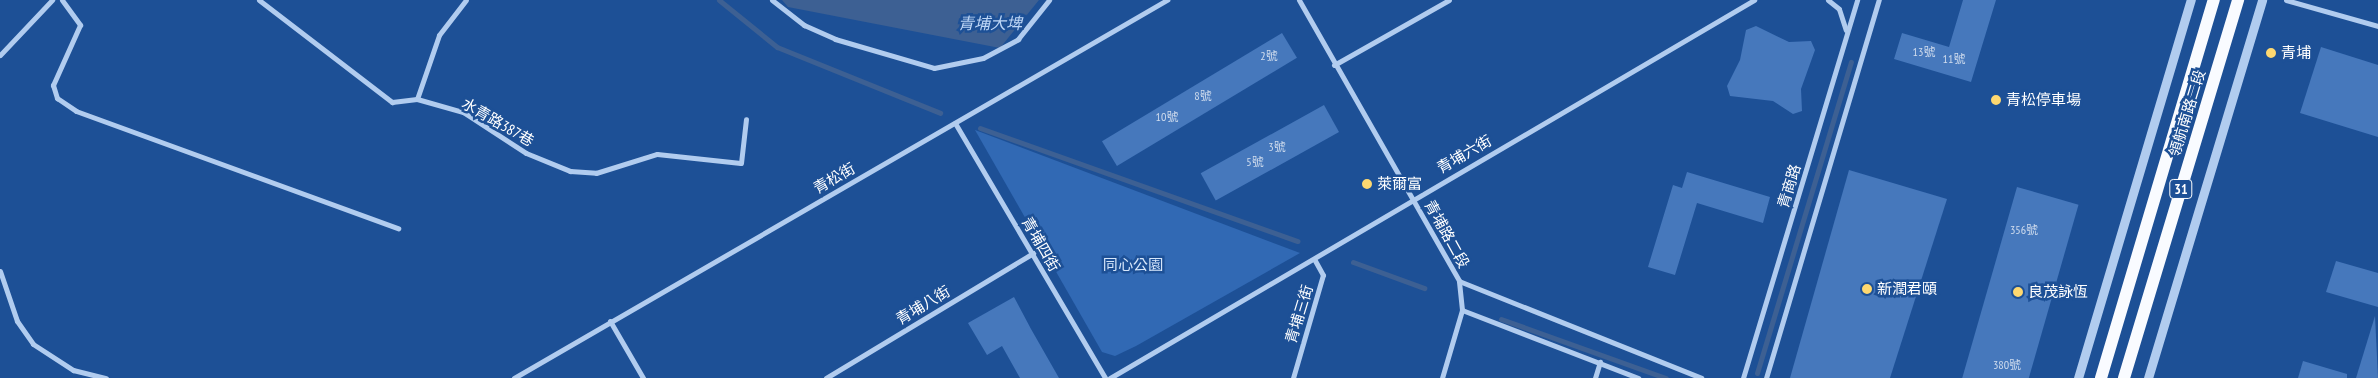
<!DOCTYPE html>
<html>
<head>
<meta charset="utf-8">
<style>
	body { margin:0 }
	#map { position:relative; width:2378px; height:378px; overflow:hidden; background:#1d5096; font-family:"PT Sans Narrow","Noto Sans TC",sans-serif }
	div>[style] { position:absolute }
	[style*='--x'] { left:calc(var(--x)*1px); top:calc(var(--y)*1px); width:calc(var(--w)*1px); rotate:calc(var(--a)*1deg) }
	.green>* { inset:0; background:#3169b4 }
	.water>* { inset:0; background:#3d6093 }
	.stream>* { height:5px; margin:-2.5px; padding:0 2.5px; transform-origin:2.5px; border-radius:2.5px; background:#3d6093 }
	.building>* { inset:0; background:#4678bc; transform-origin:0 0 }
	.minor>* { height:5px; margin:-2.5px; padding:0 2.5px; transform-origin:2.5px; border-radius:2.5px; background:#b1ccef }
	.tertiary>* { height:9px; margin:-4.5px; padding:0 4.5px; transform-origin:4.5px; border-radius:4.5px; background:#b1ccef }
	.primary>* { height:12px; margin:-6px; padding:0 6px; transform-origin:6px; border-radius:6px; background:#f9fbff }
	.dots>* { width:14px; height:14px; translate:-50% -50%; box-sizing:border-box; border:2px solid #1d5096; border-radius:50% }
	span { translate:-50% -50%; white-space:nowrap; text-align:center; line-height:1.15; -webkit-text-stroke:5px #1d5096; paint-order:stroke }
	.number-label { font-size:12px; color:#d1ddee }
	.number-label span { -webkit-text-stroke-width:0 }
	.shield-label span { padding:1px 4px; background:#1d5096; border:1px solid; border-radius:4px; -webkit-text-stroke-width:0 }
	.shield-label { font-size:14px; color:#fff; font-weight:700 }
	.poi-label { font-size:15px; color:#fff }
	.left { translate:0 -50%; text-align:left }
	.street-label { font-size:15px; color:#fff }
	.park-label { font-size:15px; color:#d7e7fb }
	.water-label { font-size:16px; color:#bdd6f6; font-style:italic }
</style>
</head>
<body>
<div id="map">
	<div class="green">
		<div style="clip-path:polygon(975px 130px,1300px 253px,1136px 346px,1115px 356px,1102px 352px)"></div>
	</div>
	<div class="water">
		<div style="clip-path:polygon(782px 0,1039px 0,1000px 48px,788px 7px)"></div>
	</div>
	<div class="stream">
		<div style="--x:719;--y:0;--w:75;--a:39"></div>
		<div style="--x:777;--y:47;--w:176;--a:22"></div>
		<div style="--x:980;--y:128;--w:337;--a:19.6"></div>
		<div style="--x:1353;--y:262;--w:76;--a:20.1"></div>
		<div style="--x:1501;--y:319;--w:175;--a:19.7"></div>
		<div style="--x:1757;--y:373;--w:325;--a:-73.2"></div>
	</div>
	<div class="building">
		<div style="clip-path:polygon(1963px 0,1996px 0,1971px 82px,1894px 59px,1902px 33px,1949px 47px)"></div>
		<div style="clip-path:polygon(1756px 26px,1789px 42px,1811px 41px,1815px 50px,1801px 89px,1802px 111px,1793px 114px,1773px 101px,1730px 96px,1727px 86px,1740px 60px,1746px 30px)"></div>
		<div style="left:1282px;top:33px;width:29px;height:210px;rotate:59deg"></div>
		<div style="clip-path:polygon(2321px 47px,2378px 65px,2378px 137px,2300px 113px)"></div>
		<div style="left:1324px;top:105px;width:31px;height:141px;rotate:61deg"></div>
		<div style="clip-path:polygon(1849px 170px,1947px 199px,1890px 378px,1790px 378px)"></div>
		<div style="clip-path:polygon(1687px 172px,1770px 197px,1763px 223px,1697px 203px,1675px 275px,1648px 267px,1673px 185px,1682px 188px)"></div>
		<div style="left:2017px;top:187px;width:64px;height:200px;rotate:16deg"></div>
		<div style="clip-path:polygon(2336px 261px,2378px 273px,2378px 307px,2326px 292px)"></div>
		<div style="clip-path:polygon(1014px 297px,1031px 329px,1059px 378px,1020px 378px,1002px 346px,987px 355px,968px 323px)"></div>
		<div style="clip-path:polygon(2375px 316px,2378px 378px,2356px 378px)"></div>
		<div style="clip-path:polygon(2303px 361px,2347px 374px,2347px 378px,2298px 378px)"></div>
	</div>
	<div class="minor">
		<div style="--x:62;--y:0;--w:31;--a:54"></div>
		<div style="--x:80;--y:25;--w:66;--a:114.2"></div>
		<div style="--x:53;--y:85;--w:14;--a:73"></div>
		<div style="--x:57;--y:98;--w:23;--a:34"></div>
		<div style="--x:76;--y:111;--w:343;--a:20"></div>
		<div style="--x:259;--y:0;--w:168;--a:37.5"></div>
		<div style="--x:392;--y:102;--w:25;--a:-7"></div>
		<div style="--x:417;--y:99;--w:48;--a:15.8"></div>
		<div style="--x:463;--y:112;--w:75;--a:33.1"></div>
		<div style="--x:526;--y:153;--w:48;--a:22.2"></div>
		<div style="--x:570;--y:171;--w:26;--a:4"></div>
		<div style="--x:596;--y:173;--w:64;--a:-17.3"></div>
		<div style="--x:657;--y:154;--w:84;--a:6.1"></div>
		<div style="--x:741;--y:163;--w:44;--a:-83.5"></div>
		<div style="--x:772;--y:0;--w:41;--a:38"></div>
		<div style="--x:804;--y:25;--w:34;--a:24"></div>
		<div style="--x:835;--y:39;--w:103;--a:16.3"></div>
		<div style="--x:934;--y:68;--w:50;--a:-11.5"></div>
		<div style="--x:983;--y:58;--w:40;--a:-28"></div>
		<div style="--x:1018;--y:39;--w:50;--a:-51.5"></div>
		<div style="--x:1299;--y:0;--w:323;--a:60.3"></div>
		<div style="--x:1459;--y:281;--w:261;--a:21.8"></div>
		<div style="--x:1828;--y:0;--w:14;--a:39"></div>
		<div style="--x:1839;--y:9;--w:22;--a:72"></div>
		<div style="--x:2286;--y:0;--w:96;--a:15.8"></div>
		<div style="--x:0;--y:55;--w:76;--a:-46.6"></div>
		<div style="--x:1334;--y:65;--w:132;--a:-29.5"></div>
		<div style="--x:417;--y:99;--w:68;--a:-71"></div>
		<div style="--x:439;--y:35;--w:44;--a:-52.4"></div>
		<div style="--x:955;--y:123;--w:296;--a:59.5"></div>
		<div style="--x:0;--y:271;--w:53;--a:71.2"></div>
		<div style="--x:17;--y:321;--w:28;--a:55"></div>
		<div style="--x:33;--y:344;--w:48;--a:33"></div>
		<div style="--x:73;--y:370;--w:34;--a:14"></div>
		<div style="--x:1462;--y:310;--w:189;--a:21.1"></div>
		<div style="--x:610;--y:321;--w:66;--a:59.9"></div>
		<div style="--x:514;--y:378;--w:755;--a:-30.07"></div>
		<div style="--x:826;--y:378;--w:242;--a:-31.1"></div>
		<div style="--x:1110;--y:378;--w:747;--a:-30.41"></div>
		<div style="--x:1293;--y:378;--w:107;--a:-73.8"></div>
		<div style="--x:1323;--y:275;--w:18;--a:-119"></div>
		<div style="--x:1442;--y:378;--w:71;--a:-73.6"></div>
		<div style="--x:1462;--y:310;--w:29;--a:-96"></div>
		<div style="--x:1595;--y:378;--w:17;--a:-73"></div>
		<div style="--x:1743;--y:378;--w:395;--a:-73.2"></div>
		<div style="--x:1766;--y:378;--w:395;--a:-73.4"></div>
	</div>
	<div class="tertiary">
		<div style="--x:2078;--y:378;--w:395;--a:-73.4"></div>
		<div style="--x:2148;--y:378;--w:395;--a:-73.2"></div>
	</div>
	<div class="primary">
		<div style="--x:2101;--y:378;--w:395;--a:-73.4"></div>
		<div style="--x:2124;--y:378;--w:395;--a:-73.2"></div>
	</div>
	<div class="dots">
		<div style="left:2271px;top:53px;background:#fed870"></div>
		<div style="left:1996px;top:100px;background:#fed870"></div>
		<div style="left:1367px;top:184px;background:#fed870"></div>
		<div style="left:1867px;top:289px;background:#fed870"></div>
		<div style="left:2018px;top:292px;background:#fed870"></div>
	</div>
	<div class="number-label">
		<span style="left:1924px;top:52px">13號</span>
		<span style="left:1269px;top:56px">2號</span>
		<span style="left:1954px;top:59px">11號</span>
		<span style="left:1203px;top:96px">8號</span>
		<span style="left:1167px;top:117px">10號</span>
		<span style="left:1277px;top:147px">3號</span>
		<span style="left:1255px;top:162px">5號</span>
		<span style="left:2024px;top:230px">356號</span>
		<span style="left:2007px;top:365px">380號</span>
	</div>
	<div class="shield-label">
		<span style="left:2181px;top:189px">31</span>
	</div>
	<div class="poi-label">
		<span class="left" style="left:2281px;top:53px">青埔</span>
		<span class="left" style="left:2006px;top:100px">青松停車場</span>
		<span class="left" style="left:1377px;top:184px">萊爾富</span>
		<span class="left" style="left:1877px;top:289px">新潤君頤</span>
		<span class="left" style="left:2028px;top:292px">良茂詠恆</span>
	</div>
	<div class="street-label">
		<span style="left:2187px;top:113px;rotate:-73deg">領航南路二段</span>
		<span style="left:498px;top:122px;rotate:30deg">水青路387巷</span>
		<span style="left:1464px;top:154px;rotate:-30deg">青埔六街</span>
		<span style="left:834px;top:178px;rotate:-30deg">青松街</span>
		<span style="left:1789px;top:186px;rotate:-73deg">青商路</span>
		<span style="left:1447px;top:234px;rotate:61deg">青埔路二段</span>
		<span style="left:1041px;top:244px;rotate:60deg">青埔四街</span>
		<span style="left:923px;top:305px;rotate:-31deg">青埔八街</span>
		<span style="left:1299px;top:314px;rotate:-73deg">青埔三街</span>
	</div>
	<div class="park-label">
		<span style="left:1133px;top:265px">同心公園</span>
	</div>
	<div class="water-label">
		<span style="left:990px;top:23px">青埔大埤</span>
	</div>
</div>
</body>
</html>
